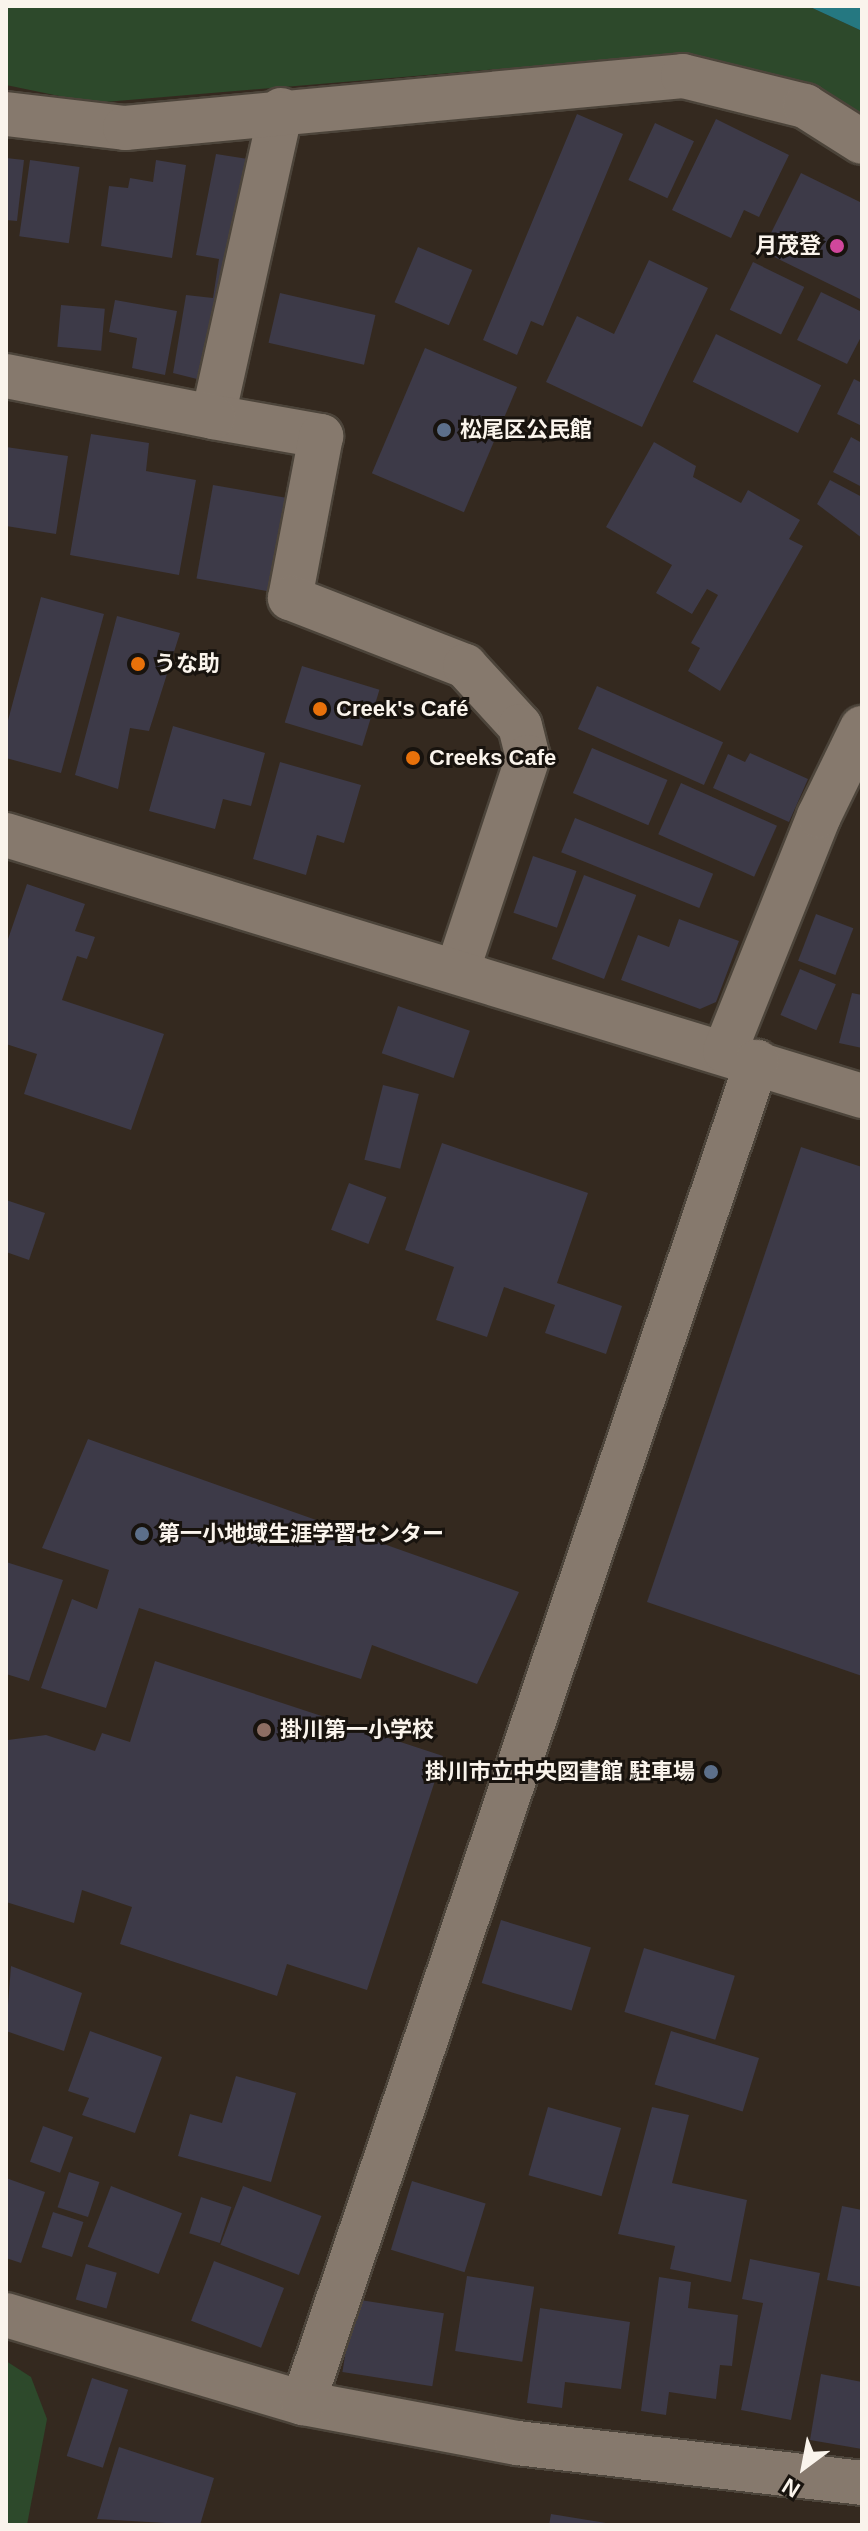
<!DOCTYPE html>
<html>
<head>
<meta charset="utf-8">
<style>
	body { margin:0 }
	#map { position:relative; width:868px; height:2531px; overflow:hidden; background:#34291f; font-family:Arial,"Noto Sans JP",sans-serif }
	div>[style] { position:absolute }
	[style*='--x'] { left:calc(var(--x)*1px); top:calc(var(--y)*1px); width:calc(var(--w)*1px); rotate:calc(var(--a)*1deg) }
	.green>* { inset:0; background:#2d492b }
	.water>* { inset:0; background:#257881 }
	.building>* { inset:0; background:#3d3a48; transform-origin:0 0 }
	.roads { filter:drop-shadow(2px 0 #4c443a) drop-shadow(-2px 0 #4c443a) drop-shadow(0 2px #4c443a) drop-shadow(0 -2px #4c443a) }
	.minor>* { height:44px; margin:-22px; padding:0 22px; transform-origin:22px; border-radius:22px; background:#86796d }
	.dots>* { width:22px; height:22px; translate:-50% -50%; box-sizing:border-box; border:4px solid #18130e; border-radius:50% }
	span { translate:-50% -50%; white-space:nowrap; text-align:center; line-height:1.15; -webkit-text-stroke:6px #18130e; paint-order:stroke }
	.poi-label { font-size:22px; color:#faf4ec; font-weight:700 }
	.right { translate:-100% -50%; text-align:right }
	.left { translate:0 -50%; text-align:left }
	.frame { position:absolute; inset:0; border:8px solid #faf4ec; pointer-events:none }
	.north { position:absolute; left:764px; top:2427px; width:80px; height:80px; -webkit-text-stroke:6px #18130e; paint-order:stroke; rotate:212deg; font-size:22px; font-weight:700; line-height:32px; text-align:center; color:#faf4ec }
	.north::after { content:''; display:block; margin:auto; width:28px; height:36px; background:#faf4ec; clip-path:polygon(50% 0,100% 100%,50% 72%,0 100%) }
</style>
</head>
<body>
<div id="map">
	<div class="green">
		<div style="clip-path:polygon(6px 6px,808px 6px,862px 31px,862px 140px,716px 67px,631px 58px,93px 103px,6px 85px)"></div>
		<div style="clip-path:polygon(6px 2361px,31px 2377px,47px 2419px,27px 2525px,6px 2525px)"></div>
	</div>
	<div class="water">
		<div style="clip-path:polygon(808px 6px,862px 6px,862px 31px)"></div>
	</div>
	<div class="building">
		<div style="clip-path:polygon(577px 114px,623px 134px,543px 326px,531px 321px,517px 355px,483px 340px)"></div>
		<div style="clip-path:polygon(716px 119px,789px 155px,759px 217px,744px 210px,731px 238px,672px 210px)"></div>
		<div style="left:655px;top:123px;width:43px;height:63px;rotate:25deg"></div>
		<div style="clip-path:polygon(216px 154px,260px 161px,213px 383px,173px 373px,186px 295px,213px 298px,219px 259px,196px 255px)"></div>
		<div style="clip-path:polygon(6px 158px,24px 160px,17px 221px,6px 220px)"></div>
		<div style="left:30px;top:160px;width:50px;height:77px;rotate:8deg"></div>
		<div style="clip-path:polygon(156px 160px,186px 165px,172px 258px,101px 246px,109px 186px,128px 188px,130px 178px,153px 182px)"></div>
		<div style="clip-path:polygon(801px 173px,862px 203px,862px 300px,762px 251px)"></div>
		<div style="left:418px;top:247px;width:59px;height:60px;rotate:23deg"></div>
		<div style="clip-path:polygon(649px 260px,708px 288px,642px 427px,546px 382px,577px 316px,614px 334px)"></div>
		<div style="left:753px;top:262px;width:57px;height:53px;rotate:26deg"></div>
		<div style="clip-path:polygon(821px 292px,862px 312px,862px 335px,847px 364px,797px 340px)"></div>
		<div style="left:280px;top:293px;width:98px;height:51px;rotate:13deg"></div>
		<div style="clip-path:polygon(115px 300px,177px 311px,165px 375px,132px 368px,137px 338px,109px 332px)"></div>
		<div style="left:61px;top:305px;width:44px;height:42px;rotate:5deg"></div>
		<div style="left:716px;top:334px;width:117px;height:53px;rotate:26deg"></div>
		<div style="left:425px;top:348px;width:100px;height:136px;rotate:23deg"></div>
		<div style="clip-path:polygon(854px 379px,862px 383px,862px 426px,837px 414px)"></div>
		<div style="clip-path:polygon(91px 434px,149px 443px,146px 471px,196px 480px,179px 575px,70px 555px)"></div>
		<div style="clip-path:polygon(851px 437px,862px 443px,862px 487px,833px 472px)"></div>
		<div style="clip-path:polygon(654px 442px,696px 466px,693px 477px,741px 503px,748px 490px,800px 520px,789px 539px,803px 546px,720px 691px,688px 671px,700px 648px,691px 643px,718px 595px,707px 589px,692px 614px,656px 593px,672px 565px,606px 527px)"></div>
		<div style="clip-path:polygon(6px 447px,68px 456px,56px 534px,6px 526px)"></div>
		<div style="clip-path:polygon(830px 480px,862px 497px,862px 538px,817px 504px)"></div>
		<div style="left:213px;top:485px;width:77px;height:95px;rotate:10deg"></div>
		<div style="clip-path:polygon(41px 597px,104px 614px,61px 773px,6px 758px,6px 728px)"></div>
		<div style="clip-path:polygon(117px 616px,180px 633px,149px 731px,130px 728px,118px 789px,75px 775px)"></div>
		<div style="left:302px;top:666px;width:81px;height:59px;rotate:17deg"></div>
		<div style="left:597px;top:686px;width:138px;height:47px;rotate:24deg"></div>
		<div style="clip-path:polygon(173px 726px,265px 753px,251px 806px,223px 799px,215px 829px,149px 811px)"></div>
		<div style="left:592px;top:748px;width:82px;height:49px;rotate:23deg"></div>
		<div style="clip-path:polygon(750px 753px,808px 779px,789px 822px,713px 788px,728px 754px,745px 762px)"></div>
		<div style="clip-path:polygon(280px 762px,361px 785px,344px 843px,317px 835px,306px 875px,253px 859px)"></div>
		<div style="left:681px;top:783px;width:105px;height:56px;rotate:24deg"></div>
		<div style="left:575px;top:818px;width:149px;height:37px;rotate:22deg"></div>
		<div style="left:533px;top:856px;width:46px;height:60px;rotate:19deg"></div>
		<div style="left:584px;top:875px;width:56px;height:90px;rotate:21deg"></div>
		<div style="clip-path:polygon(27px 884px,85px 904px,75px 931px,95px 937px,87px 959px,77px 956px,62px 1000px,164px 1034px,131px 1130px,24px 1094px,37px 1054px,6px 1044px,6px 945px)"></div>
		<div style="left:816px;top:914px;width:40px;height:50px;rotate:21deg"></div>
		<div style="clip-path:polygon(679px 919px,739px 941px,716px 1002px,700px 1009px,621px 980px,638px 935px,669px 947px)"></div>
		<div style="left:800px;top:969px;width:39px;height:50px;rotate:23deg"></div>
		<div style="clip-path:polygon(852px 993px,862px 995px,862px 1048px,839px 1043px)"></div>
		<div style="left:398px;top:1006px;width:76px;height:50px;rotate:19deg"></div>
		<div style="left:383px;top:1085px;width:37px;height:77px;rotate:14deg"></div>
		<div style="clip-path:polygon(442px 1143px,588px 1193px,557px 1283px,622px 1306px,606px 1354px,545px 1333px,555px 1305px,504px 1287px,487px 1337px,436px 1320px,454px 1267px,405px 1250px)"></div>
		<div style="clip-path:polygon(801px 1147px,862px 1167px,862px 1676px,647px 1602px)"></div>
		<div style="left:349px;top:1183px;width:40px;height:50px;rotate:21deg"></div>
		<div style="clip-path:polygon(6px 1200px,45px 1213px,29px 1260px,6px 1252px)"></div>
		<div style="clip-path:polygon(88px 1439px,519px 1592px,477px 1684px,372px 1645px,361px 1679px,139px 1608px,106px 1708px,41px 1688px,72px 1599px,97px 1609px,109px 1570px,42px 1548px)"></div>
		<div style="clip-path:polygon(6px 1562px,63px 1580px,29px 1681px,6px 1674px)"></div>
		<div style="clip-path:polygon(155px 1661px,443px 1756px,367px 1990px,287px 1964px,277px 1996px,120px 1944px,132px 1907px,82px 1890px,74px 1923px,6px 1902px,8px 1740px,46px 1735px,95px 1751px,102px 1733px,130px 1742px)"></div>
		<div style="left:501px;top:1920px;width:94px;height:66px;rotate:17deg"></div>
		<div style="left:644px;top:1948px;width:95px;height:67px;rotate:17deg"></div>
		<div style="clip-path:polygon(11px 1966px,82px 1993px,64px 2051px,6px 2031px)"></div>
		<div style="clip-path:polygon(90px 2031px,162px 2057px,135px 2133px,82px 2115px,89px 2098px,68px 2091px)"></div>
		<div style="left:671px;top:2031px;width:92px;height:56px;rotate:17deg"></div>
		<div style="clip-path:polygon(236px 2076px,296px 2093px,271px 2182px,178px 2156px,190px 2114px,222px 2123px)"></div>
		<div style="left:548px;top:2107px;width:76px;height:71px;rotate:16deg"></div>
		<div style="clip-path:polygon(652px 2107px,689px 2115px,672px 2183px,747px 2200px,731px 2282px,670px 2269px,675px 2246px,618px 2234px)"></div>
		<div style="left:43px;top:2126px;width:32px;height:38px;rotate:20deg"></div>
		<div style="left:69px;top:2172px;width:32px;height:37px;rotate:18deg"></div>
		<div style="clip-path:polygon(6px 2178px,45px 2192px,21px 2263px,6px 2258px)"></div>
		<div style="left:412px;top:2181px;width:77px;height:72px;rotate:17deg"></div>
		<div style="left:111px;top:2186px;width:76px;height:65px;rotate:21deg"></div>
		<div style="left:243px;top:2186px;width:84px;height:63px;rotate:21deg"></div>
		<div style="left:201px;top:2197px;width:32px;height:38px;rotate:18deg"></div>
		<div style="clip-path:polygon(842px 2206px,862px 2210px,862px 2287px,827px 2280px)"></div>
		<div style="left:53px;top:2212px;width:32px;height:37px;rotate:18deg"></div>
		<div style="clip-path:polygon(750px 2259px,820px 2273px,791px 2420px,741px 2410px,763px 2303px,742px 2299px)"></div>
		<div style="left:214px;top:2261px;width:75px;height:64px;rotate:21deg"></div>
		<div style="left:86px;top:2264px;width:32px;height:37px;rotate:16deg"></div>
		<div style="left:467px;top:2276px;width:68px;height:76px;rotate:9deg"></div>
		<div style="clip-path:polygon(659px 2277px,691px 2282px,688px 2308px,738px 2315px,732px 2366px,720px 2365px,716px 2399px,669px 2392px,666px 2415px,641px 2411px)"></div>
		<div style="left:354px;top:2299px;width:91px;height:74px;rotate:9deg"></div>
		<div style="clip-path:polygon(540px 2308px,630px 2322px,621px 2389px,565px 2382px,562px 2408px,527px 2403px)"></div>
		<div style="clip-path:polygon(821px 2374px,862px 2382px,862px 2449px,810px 2440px)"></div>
		<div style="left:92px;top:2378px;width:38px;height:82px;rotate:18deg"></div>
		<div style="clip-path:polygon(119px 2447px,214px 2478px,200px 2525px,97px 2519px)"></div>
		<div style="clip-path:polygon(551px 2514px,606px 2523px,606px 2525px,549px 2525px)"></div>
	</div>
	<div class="roads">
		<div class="minor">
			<div style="--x:281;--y:110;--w:314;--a:102.5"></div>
			<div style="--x:213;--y:417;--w:110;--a:10"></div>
			<div style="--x:321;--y:436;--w:165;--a:100.8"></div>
			<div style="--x:290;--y:598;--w:188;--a:21.2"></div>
			<div style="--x:465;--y:666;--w:81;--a:47.5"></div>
			<div style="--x:520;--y:726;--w:32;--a:76"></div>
			<div style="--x:528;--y:757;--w:226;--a:108.3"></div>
			<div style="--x:6;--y:114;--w:120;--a:6.7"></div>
			<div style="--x:125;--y:128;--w:560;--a:-5.32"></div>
			<div style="--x:683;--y:76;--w:126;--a:13.8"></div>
			<div style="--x:805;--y:106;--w:67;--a:32.3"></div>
			<div style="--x:6;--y:376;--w:211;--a:11.2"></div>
			<div style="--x:6;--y:835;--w:895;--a:16.96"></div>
			<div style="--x:725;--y:1051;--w:253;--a:-68.2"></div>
			<div style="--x:819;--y:816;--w:98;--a:-64"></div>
			<div style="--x:6;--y:2315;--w:310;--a:16.5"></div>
			<div style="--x:303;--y:2403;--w:218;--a:10.6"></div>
			<div style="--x:517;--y:2443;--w:347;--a:6.6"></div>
			<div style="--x:303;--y:2403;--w:1416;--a:-71.3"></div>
		</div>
	</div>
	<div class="dots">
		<div style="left:837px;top:246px;background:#d1479c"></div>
		<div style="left:444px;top:430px;background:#5c6f8a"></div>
		<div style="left:138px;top:664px;background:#e8710a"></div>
		<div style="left:320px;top:709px;background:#e8710a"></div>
		<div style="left:413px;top:758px;background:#e8710a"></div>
		<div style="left:142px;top:1534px;background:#5c6f8a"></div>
		<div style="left:264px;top:1730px;background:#8d6e63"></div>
		<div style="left:711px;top:1772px;background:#5c6f8a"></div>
	</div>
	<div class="poi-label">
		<span class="right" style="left:821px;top:246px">月茂登</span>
		<span class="left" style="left:460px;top:430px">松尾区公民館</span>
		<span class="left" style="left:154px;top:664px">うな助</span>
		<span class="left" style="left:336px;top:709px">Creek's Café</span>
		<span class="left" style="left:429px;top:758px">Creeks Cafe</span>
		<span class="left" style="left:158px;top:1534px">第一小地域生涯学習センター</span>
		<span class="left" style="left:280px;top:1730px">掛川第一小学校</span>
		<span class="right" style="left:695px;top:1772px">掛川市立中央図書館 駐車場</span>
	</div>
	<div class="frame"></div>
	<div class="north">N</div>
</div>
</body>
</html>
